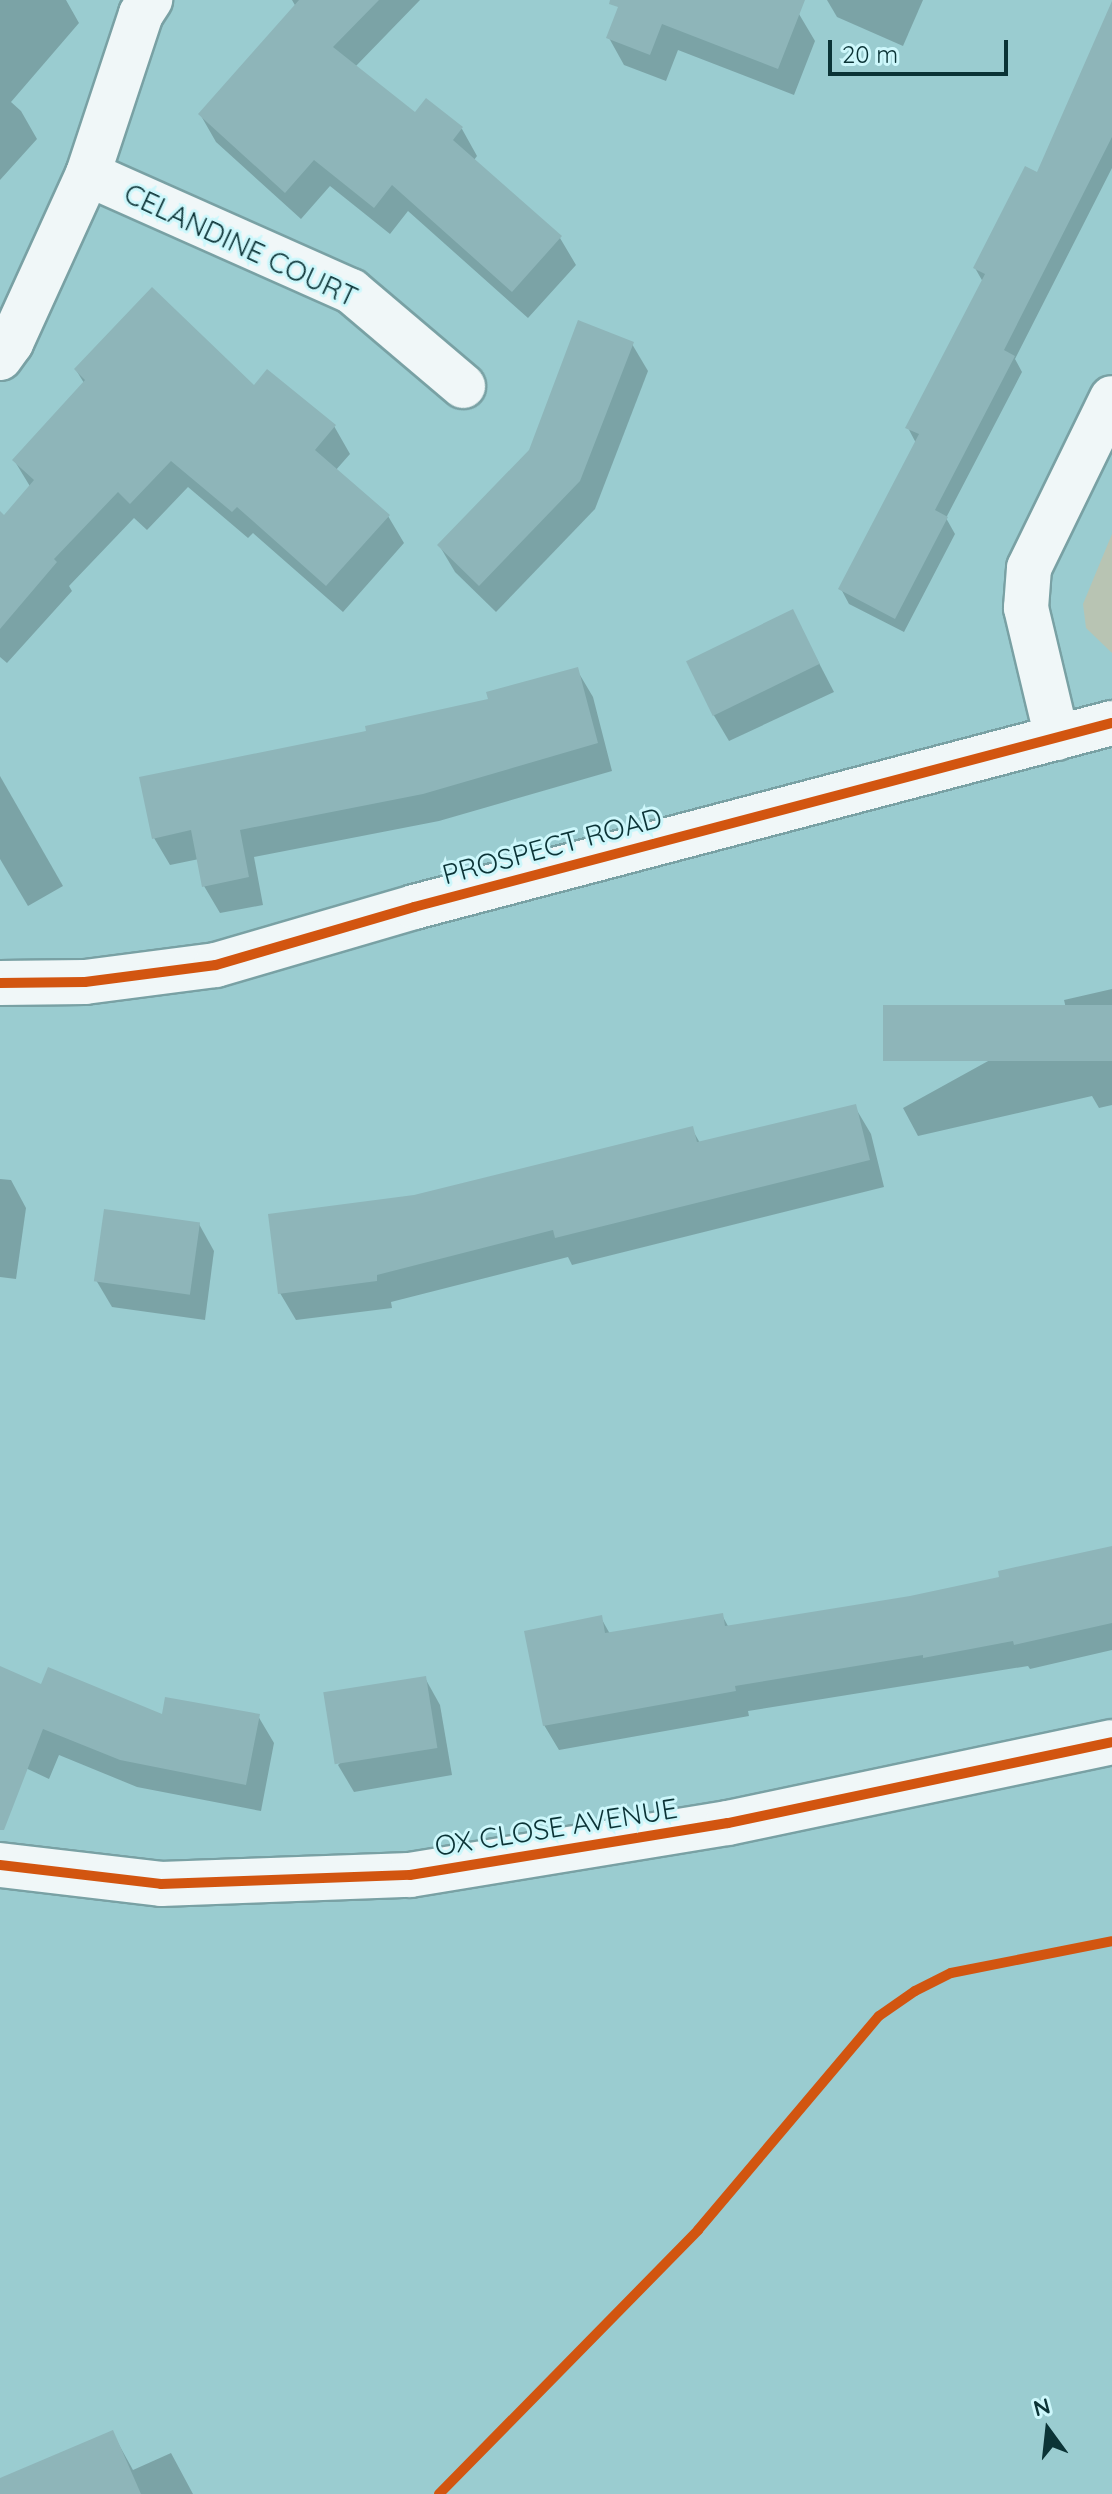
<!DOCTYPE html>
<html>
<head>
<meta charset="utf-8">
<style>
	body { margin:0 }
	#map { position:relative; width:1112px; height:2494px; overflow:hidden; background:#9accd0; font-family:Quicksand,sans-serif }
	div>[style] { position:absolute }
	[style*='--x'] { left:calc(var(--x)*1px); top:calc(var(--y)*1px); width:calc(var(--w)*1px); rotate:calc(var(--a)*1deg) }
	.green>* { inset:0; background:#b8c4b3 }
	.shadow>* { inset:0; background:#0003 }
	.building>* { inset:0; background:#8eb5b9; transform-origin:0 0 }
	.roads { filter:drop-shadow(2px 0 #79a1a4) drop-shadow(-2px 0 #79a1a4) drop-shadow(0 2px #79a1a4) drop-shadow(0 -2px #79a1a4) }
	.minor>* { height:44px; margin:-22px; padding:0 22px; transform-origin:22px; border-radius:22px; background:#f0f7f8 }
	.tertiary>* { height:44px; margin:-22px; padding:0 22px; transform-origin:22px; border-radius:22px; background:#f0f7f8 }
	.cycleway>* { height:10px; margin:-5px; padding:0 5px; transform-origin:5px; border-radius:5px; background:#d25510 }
	span { translate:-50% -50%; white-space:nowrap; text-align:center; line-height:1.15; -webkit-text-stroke:6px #cdf7fb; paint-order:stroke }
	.street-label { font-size:28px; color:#0b3336 }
	.north { position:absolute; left:1008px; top:2390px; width:80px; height:80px; -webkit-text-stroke:6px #cdf7fb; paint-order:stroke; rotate:345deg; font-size:22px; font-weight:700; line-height:32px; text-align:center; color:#0b3336 }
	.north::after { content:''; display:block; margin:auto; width:28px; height:36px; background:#0b3336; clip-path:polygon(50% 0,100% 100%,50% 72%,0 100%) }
	.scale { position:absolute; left:828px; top:40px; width:180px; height:36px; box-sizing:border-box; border:4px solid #0b3336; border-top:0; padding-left:10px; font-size:24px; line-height:28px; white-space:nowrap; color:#0b3336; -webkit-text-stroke:6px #cdf7fb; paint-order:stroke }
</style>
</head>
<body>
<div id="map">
	<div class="green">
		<div style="clip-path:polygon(1112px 534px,1112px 653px,1086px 628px,1083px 604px)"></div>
	</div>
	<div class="shadow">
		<div style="clip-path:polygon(0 0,66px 0,79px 23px,11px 102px,21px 111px,37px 139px,0 180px)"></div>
		<div style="clip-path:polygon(292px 0,420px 0,355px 67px,415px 115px,462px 129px,477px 156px,474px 160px,560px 238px,576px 265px,528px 318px,408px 211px,390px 234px,330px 186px,301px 219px,216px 142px,200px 114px,296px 7px)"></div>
		<div style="clip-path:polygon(624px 0,764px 0,799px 14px,815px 41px,794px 95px,678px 50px,666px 81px,624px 65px,609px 38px)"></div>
		<div style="clip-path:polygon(827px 0,923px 0,903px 46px,837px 17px)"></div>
		<div style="clip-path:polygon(1112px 12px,1112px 168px,1015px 359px,1022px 372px,946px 518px,955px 534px,904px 632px,849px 604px,841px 589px,916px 443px,908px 428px,983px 282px,975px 268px,1038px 175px)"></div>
		<div style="clip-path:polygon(632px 344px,648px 371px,595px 509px,496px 612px,455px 572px,439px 545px)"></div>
		<div style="clip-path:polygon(76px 370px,254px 388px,334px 426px,350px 454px,335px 471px,388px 516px,404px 543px,343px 612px,253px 533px,248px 538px,188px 487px,147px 530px,134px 518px,69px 586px,72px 591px,7px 663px,0 657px,0 523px,31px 488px,14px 460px,84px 383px)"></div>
		<div style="clip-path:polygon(792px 611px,834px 692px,729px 741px,713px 714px)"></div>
		<div style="clip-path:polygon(577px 670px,593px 697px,612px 771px,439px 821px,254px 857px,263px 905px,220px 913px,204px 886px,199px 859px,170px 865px,154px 838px,369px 733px,490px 700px)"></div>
		<div style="clip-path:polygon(0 776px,63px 886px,28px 906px,0 859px)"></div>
		<div style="clip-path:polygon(1112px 989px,1112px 1105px,1099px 1108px,1092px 1096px,918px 1136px,903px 1108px,1068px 1017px,1064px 1000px)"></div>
		<div style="clip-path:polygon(855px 1107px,871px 1134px,884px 1187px,572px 1265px,568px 1257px,391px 1302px,392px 1308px,296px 1320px,280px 1293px,414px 1197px,692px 1129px,700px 1143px)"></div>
		<div style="clip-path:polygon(0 1179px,11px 1180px,26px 1208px,16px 1279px,0 1277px)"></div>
		<div style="clip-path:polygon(199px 1224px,214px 1251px,205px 1320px,112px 1307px,96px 1280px)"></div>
		<div style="clip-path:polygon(1112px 1547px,1112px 1650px,1030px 1669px,1028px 1666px,748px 1711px,749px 1716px,559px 1750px,544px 1725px,601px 1618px,610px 1634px,722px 1615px,729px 1628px,911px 1598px,1001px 1578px)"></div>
		<div style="clip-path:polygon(0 1668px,42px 1687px,163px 1717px,258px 1716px,274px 1743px,261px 1811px,137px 1787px,59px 1755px,49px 1779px,0 1756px)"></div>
		<div style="clip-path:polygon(425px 1678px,440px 1705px,452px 1775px,354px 1792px,338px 1765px)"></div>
		<div style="clip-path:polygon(112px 2432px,133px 2470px,171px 2453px,193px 2494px,26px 2494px)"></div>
	</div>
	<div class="building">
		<div style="clip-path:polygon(299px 0,379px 0,333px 47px,415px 112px,426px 98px,463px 127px,453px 140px,562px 236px,512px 292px,392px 185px,374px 208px,314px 160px,285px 193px,198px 114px)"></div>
		<div style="clip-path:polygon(610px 0,805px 0,778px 69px,662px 24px,650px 55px,606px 38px,618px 7px,609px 4px)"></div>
		<div style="clip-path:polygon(1112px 1px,1112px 137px,1004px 350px,1015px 356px,935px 510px,948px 517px,895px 619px,838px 589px,919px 434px,905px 428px,985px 274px,973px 268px,1025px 166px,1037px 172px)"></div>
		<div style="clip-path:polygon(152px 287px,254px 385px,267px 369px,336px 425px,315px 450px,390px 515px,326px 586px,237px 507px,232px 512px,171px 461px,130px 504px,118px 492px,54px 559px,57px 562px,0 629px,0 511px,4px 515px,34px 480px,12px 460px,85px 380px,74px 369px)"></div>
		<div style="clip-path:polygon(578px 320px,634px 342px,580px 481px,479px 586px,437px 545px,529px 450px)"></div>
		<div style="left:793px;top:609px;width:61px;height:119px;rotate:64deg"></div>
		<div style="clip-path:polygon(578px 667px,598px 743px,423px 794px,240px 830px,249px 877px,202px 887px,191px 830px,152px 839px,139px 777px,366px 731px,365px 726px,488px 699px,486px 692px)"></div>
		<div style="left:1112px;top:1005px;width:56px;height:229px;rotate:90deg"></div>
		<div style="clip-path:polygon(856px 1104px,870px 1160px,555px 1238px,553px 1230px,377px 1275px,377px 1281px,278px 1294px,268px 1214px,414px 1195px,693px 1126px,697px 1142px)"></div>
		<div style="left:104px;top:1209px;width:97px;height:73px;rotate:8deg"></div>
		<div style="clip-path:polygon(1112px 1546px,1112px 1623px,1014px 1645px,1013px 1641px,923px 1658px,923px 1655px,735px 1686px,736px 1691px,543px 1726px,524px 1631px,602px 1615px,605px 1633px,723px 1613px,725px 1626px,910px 1596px,999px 1577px,998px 1571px)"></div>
		<div style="clip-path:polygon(0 1666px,41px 1684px,48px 1667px,162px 1714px,165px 1697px,260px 1714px,246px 1785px,120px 1760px,43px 1729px,4px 1830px,0 1830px)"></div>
		<div style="left:426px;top:1676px;width:73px;height:104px;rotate:81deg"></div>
		<div style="clip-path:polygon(113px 2430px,141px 2494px,0 2494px,0 2478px)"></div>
	</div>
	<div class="roads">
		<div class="minor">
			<div style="--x:88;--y:174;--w:288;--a:24"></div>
			<div style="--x:351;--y:291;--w:147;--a:40.3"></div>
			<div style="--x:0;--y:358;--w:19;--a:-54"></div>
			<div style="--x:11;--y:343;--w:186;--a:-65.5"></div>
			<div style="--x:88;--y:174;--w:169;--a:-71.7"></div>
			<div style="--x:141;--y:14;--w:17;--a:-57"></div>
			<div style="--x:1057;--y:738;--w:134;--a:-103.4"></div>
			<div style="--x:1026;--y:608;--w:40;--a:-85.7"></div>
			<div style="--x:1029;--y:568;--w:189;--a:-64"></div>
			<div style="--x:0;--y:1865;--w:162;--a:6.7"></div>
			<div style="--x:161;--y:1884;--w:249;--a:-2.1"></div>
			<div style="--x:410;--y:1875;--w:322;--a:-9.3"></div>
			<div style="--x:728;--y:1823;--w:392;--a:-11.9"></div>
		</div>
		<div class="tertiary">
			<div style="--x:0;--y:983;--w:85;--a:-0.7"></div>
			<div style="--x:85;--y:982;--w:132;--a:-7.4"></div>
			<div style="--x:216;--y:965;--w:206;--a:-16.3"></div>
			<div style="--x:414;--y:907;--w:722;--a:-14.77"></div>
		</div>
	</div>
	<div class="cycleway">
		<div style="--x:0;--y:983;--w:85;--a:-0.7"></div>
		<div style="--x:85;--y:982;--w:132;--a:-7.4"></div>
		<div style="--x:216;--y:965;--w:206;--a:-16.3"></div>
		<div style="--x:414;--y:907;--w:722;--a:-14.77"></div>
		<div style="--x:0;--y:1865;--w:162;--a:6.7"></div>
		<div style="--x:161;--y:1884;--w:249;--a:-2.1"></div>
		<div style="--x:410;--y:1875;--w:322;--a:-9.3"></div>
		<div style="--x:728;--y:1823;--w:392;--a:-11.9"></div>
		<div style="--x:439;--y:2494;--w:370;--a:-45.5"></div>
		<div style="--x:698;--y:2230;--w:280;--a:-49.8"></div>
		<div style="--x:879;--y:2016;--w:44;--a:-34.8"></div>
		<div style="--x:915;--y:1991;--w:40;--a:-26.6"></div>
		<div style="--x:951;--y:1973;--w:164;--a:-11.2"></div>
	</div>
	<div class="street-label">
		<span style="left:241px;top:245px;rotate:25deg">CELANDINE COURT</span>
		<span style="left:552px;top:846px;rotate:-15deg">PROSPECT ROAD</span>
		<span style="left:556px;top:1827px;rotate:-9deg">OX CLOSE AVENUE</span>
	</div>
	<div class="north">N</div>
	<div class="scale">20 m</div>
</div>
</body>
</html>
